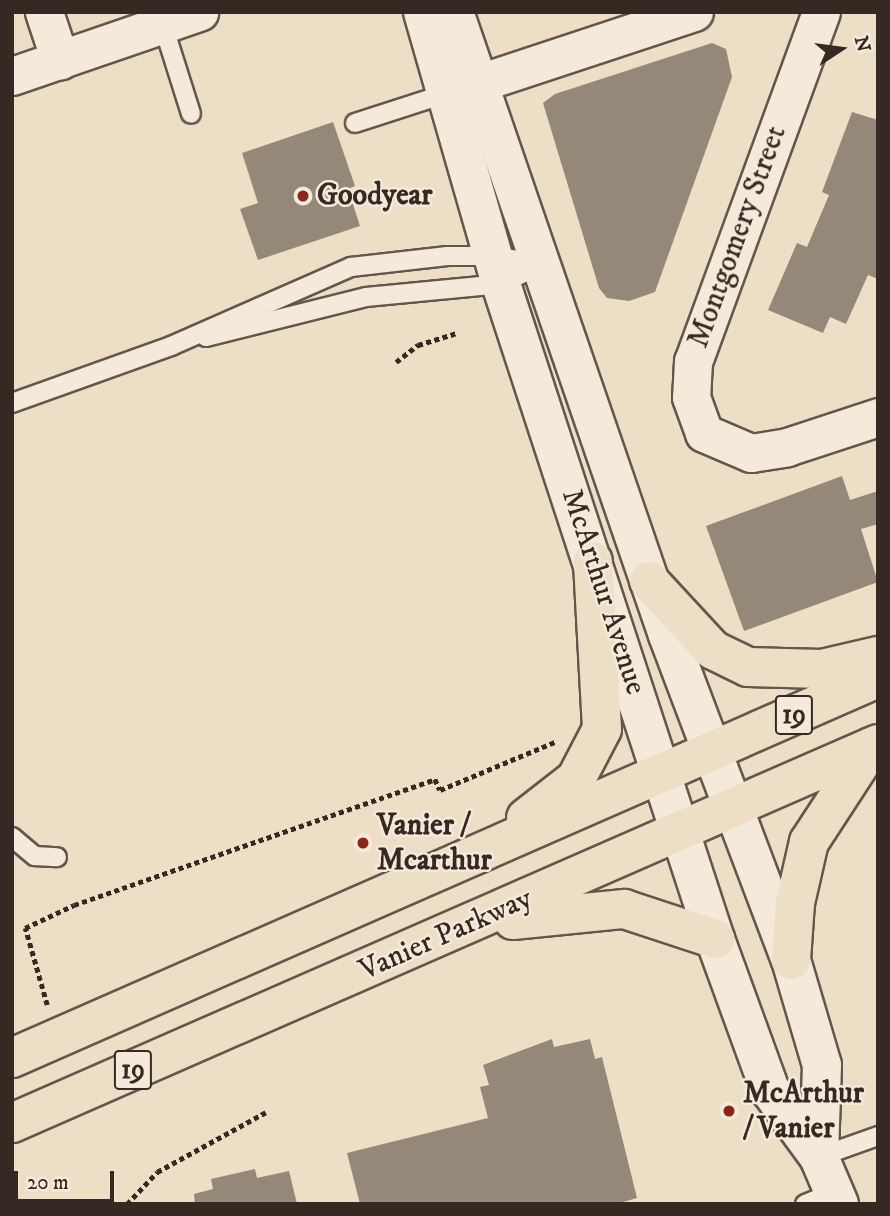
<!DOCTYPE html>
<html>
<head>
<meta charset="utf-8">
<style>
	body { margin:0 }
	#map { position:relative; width:890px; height:1216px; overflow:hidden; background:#ecdfc6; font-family:"IM FELL DW Pica",serif }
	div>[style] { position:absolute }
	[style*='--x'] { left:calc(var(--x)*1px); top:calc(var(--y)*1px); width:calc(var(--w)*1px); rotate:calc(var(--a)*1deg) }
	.building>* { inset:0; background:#948878 }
	.path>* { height:4.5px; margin-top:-2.25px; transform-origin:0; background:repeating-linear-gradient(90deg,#352923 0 5px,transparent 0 8.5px) }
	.roads { filter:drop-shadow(2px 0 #63564c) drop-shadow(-2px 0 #63564c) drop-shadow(0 2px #63564c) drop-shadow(0 -2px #63564c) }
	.lane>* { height:18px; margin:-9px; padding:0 9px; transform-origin:9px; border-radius:9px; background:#f3eada }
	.street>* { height:37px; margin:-18.5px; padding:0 18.5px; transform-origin:18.5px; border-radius:18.5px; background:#f3eada }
	.secondary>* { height:38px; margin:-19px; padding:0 19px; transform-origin:19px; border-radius:19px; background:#f3eada }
	.primary>* { height:38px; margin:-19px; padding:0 19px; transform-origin:19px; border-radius:19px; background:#ecdfc6 }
	.dots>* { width:19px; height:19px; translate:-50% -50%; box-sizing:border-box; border:4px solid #f3eada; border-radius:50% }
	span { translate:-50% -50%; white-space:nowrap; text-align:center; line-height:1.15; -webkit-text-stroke:5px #f3eada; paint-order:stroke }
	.shield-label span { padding:2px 5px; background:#f3eada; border:2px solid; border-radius:5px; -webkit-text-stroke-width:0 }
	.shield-label { font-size:28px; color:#352923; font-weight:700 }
	.poi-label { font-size:30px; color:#352923; font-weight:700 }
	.left { translate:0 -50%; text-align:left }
	.street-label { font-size:30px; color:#352923 }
	.frame { position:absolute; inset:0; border:14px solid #352923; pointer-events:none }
	.north { position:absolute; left:806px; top:14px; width:70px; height:70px; -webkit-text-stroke:5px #f3eada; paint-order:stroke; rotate:77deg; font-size:19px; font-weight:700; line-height:28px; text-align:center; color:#352923 }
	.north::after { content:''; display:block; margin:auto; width:24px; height:32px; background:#352923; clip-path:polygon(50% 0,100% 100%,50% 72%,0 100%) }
	.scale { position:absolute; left:14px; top:1171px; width:100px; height:32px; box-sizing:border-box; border:4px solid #352923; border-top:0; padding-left:9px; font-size:21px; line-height:24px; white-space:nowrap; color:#352923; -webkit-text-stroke:5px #f3eada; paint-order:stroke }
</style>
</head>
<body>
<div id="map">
	<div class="building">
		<div style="clip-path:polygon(712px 43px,726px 49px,732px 77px,655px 292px,629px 301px,607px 298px,599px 288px,543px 103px,555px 94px)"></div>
		<div style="clip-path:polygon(852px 112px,878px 120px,878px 279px,868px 275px,846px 324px,830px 317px,823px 333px,768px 310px,797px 243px,807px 247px,829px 195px,822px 192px)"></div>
		<div style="clip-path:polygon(333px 122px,355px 186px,348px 189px,360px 226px,258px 260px,240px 209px,258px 203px,242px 153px)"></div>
		<div style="clip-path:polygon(842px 476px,850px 500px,878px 491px,878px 524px,861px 529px,878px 582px,744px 631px,706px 526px)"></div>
		<div style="clip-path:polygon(552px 1039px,554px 1047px,590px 1039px,595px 1059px,602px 1057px,637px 1198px,616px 1204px,360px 1204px,347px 1153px,488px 1118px,480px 1087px,489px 1085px,483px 1065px)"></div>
		<div style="clip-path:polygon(255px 1169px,257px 1178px,289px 1171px,297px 1204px,195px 1204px,194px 1194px,213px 1189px,211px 1179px)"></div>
	</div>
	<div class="path">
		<div style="--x:396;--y:362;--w:28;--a:-38"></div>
		<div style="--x:418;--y:345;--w:41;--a:-17.1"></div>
		<div style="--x:47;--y:1005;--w:80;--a:-105.9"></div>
		<div style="--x:25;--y:928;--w:54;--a:-25.1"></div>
		<div style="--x:74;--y:905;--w:382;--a:-19.2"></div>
		<div style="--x:435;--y:779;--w:12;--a:66"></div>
		<div style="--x:440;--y:790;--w:125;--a:-22.7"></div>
		<div style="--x:127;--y:1204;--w:44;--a:-46.8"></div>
		<div style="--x:157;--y:1172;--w:124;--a:-28.8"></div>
	</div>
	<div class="roads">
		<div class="lane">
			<div style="--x:163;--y:25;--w:93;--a:72.5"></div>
			<div style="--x:355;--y:123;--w:95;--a:-17.9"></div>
			<div style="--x:206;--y:337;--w:165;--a:-14"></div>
			<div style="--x:366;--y:297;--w:136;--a:-5.5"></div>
			<div style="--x:501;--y:284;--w:46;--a:-26"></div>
			<div style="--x:12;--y:403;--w:169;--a:-19.7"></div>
			<div style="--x:171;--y:346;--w:197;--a:-23.7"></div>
			<div style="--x:351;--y:267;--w:97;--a:-6.5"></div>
			<div style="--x:447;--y:256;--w:46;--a:0"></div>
			<div style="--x:493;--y:256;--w:50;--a:9.3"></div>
			<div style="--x:12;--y:837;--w:30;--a:40"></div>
			<div style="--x:35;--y:856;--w:22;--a:3"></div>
			<div style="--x:819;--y:1157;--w:63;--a:-19.6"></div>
			<div style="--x:805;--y:1204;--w:31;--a:-22"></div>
		</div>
		<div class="street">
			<div style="--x:44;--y:12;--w:51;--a:71.6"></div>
			<div style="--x:821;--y:12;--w:372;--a:110.1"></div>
			<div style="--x:693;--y:361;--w:36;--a:93"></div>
			<div style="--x:691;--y:397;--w:38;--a:70"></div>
			<div style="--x:704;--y:433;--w:51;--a:23.1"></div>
			<div style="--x:751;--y:453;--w:36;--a:-9"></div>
			<div style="--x:787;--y:447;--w:96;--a:-18.2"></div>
			<div style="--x:12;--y:76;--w:198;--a:-18.9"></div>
			<div style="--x:449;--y:93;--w:258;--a:-18.3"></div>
		</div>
		<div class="secondary">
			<div style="--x:423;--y:12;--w:283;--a:74"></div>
			<div style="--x:501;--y:284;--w:689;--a:71.91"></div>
			<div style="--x:715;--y:939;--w:161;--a:70"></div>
			<div style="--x:770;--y:1090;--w:83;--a:53.8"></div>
			<div style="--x:819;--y:1157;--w:51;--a:66.9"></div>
			<div style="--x:454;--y:12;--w:659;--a:71.04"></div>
			<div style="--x:668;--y:635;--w:347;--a:69.3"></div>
			<div style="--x:791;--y:960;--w:109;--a:73.6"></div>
			<div style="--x:822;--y:1065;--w:92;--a:91.9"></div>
		</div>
		<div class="primary">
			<div style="--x:649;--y:581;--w:94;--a:47.2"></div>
			<div style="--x:713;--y:650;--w:39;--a:26"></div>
			<div style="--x:748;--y:667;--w:74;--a:1.5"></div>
			<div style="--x:822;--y:669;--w:57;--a:-13.1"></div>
			<div style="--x:526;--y:818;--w:63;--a:-38"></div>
			<div style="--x:576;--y:779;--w:56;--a:-62.5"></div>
			<div style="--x:602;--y:729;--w:168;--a:-93.1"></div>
			<div style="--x:513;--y:920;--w:112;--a:-5.7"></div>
			<div style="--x:624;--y:909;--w:96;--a:18.2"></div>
			<div style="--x:791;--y:960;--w:57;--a:-86"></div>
			<div style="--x:795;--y:903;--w:63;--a:-77.1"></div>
			<div style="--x:809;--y:842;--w:113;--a:-56.9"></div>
			<div style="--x:12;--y:1058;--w:946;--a:-23.69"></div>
			<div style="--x:12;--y:1123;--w:945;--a:-23.64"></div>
		</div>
	</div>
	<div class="dots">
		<div style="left:303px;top:196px;background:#8f2418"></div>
		<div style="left:363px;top:843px;background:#8f2418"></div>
		<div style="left:729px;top:1111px;background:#8f2418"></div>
	</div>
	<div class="shield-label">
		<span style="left:794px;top:715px">19</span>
		<span style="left:133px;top:1070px">19</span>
	</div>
	<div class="poi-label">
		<span class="left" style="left:317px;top:196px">Goodyear</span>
		<span class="left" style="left:377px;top:843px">Vanier /<br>Mcarthur</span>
		<span class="left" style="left:743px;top:1111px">McArthur<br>/ Vanier</span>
	</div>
	<div class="street-label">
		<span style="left:738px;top:237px;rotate:-70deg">Montgomery Street</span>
		<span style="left:603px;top:592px;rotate:72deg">McArthur Avenue</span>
		<span style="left:446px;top:935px;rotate:-24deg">Vanier Parkway</span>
	</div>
	<div class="frame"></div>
	<div class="north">N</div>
	<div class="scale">20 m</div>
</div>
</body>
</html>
